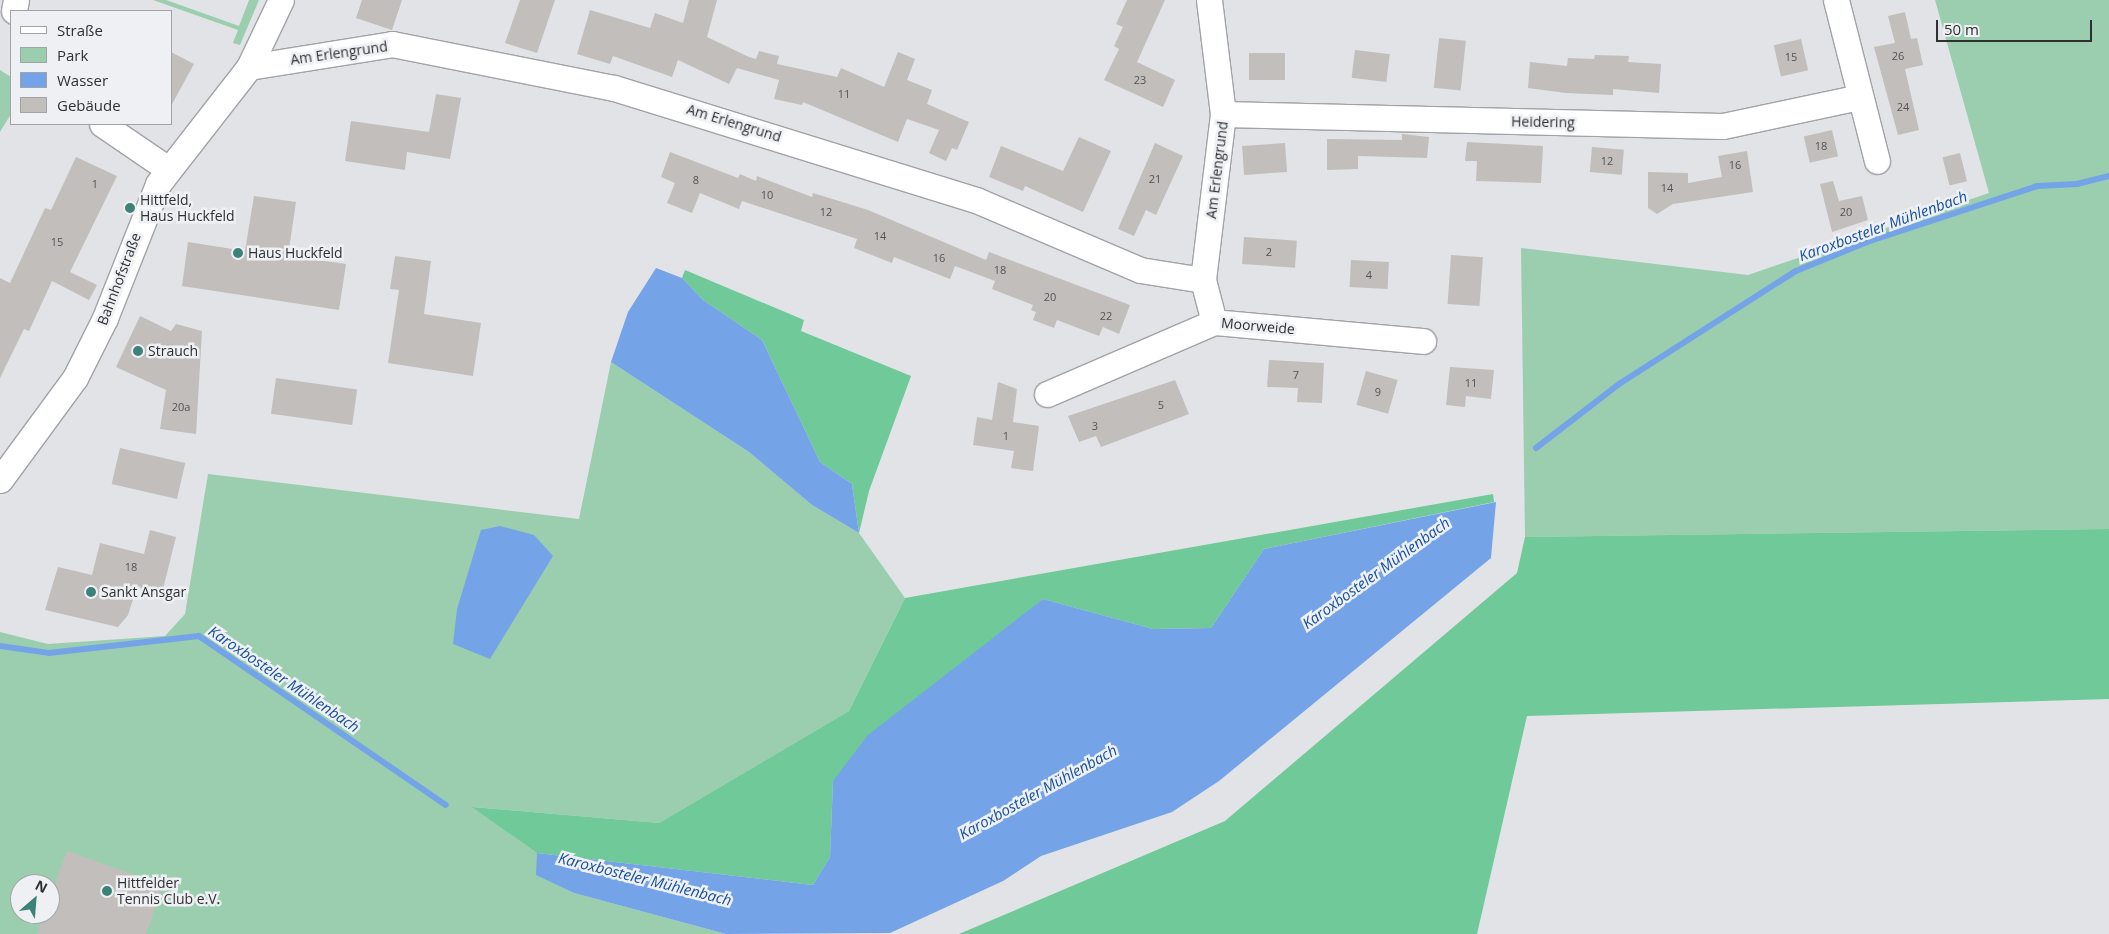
<!DOCTYPE html>
<html>
<head>
<meta charset="utf-8">
<style>
	body { margin:0 }
	#map { position:relative; width:2109px; height:934px; overflow:hidden; background:#e1e3e6; font-family:"Open Sans",sans-serif }
	div>[style] { position:absolute }
	[style*='--x'] { left:calc(var(--x)*1px); top:calc(var(--y)*1px); width:calc(var(--w)*1px); rotate:calc(var(--a)*1deg) }
	.green>* { inset:0; background:#9aceaf }
	.forest>* { inset:0; background:#6fc998 }
	.water>* { inset:0; background:#74a3e8 }
	.stream>* { height:6px; margin:-3px; padding:0 3px; transform-origin:3px; border-radius:3px; background:#74a3e8 }
	.building>* { inset:0; background:#c2bebc; transform-origin:0 0 }
	.roads { filter:drop-shadow(1px 0 #a1a3a7) drop-shadow(-1px 0 #a1a3a7) drop-shadow(0 1px #a1a3a7) drop-shadow(0 -1px #a1a3a7) }
	.minor>* { height:25px; margin:-12.5px; padding:0 12.5px; transform-origin:12.5px; border-radius:12.5px; background:#fff }
	.dots>* { width:14px; height:14px; translate:-50% -50%; box-sizing:border-box; border:2px solid #eef0f4; border-radius:50% }
	span { translate:-50% -50%; white-space:nowrap; text-align:center; line-height:1.15; -webkit-text-stroke:5px #eef0f4; paint-order:stroke }
	.number-label { font-size:11px; color:#545454 }
	.number-label span { -webkit-text-stroke-width:0 }
	.street-label { font-size:14px; color:#2f3031 }
	.poi-label { font-size:14px; color:#2f3031 }
	.left { translate:0 -50%; text-align:left }
	.water-label { font-size:15px; color:#1550a1; font-style:italic }
	.legend { position:absolute; left:10px; top:10px; width:162px; height:115px; box-sizing:border-box; background:#eef0f4; border:1px solid #a2a3a6; margin:0; padding:6px 9px; list-style:none; font-size:15px; color:#2f3031 }
	.legend li { display:flex; align-items:center; gap:10px; height:25px }
	.legend b { width:25px; border:1px solid #a2a3a6 }
	.north { position:absolute; left:10px; top:874px; width:50px; height:50px; box-sizing:border-box; background:#eef0f4; border:1px solid #a2a3a6; border-radius:50%; rotate:27deg; font-size:14px; font-weight:700; line-height:20px; text-align:center; color:#2f3031 }
	.north::after { content:''; display:block; margin:auto; width:18px; height:22px; background:#3d8279; clip-path:polygon(50% 0,100% 100%,50% 72%,0 100%) }
	.scale { position:absolute; left:1936px; top:20px; width:156px; height:22px; box-sizing:border-box; border:2px solid #2f3031; border-top:0; padding-left:6px; font-size:15px; line-height:18px; white-space:nowrap; color:#2f3031; -webkit-text-stroke:4px #eef0f4; paint-order:stroke }
</style>
</head>
<body>
<div id="map">
	<div class="green">
		<div style="clip-path:polygon(153px 0,166px 0,239px 26px,249px 0,259px 0,240px 45px,233px 43px,238px 30px)"></div>
		<div style="clip-path:polygon(1935px 0,2109px 0,2109px 529px,1525px 537px,1521px 248px,1748px 275px,1989px 193px)"></div>
		<div style="clip-path:polygon(0 70px,11px 77px,11px 114px,0 132px)"></div>
		<div style="clip-path:polygon(evenodd,611px 362px,749px 452px,812px 505px,859px 533px,905px 598px,849px 711px,659px 823px,473px 807px,537px 853px,537px 875px,574px 893px,726px 934px,0 934px,0 632px,48px 644px,165px 636px,185px 614px,208px 474px,579px 519px,611px 362px,20px 884px,50px 884px,50px 914px,20px 914px,20px 884px)"></div>
	</div>
	<div class="forest">
		<div style="clip-path:polygon(685px 270px,804px 320px,801px 331px,911px 376px,869px 491px,859px 533px,852px 484px,820px 462px,762px 340px,703px 300px,682px 278px)"></div>
		<div style="clip-path:polygon(1493px 494px,1494px 502px,1264px 549px,1211px 628px,1153px 629px,1043px 599px,833px 781px,830px 857px,813px 885px,537px 853px,472px 807px,659px 823px,849px 711px,905px 598px)"></div>
		<div style="clip-path:polygon(2109px 529px,2109px 699px,1527px 716px,1477px 934px,959px 934px,1225px 821px,1517px 573px,1525px 537px)"></div>
	</div>
	<div class="water">
		<div style="clip-path:polygon(656px 268px,682px 278px,703px 300px,762px 340px,820px 462px,852px 484px,859px 533px,812px 505px,749px 452px,611px 362px,628px 312px)"></div>
		<div style="clip-path:polygon(1496px 502px,1491px 558px,1219px 781px,1172px 812px,1041px 856px,1003px 881px,890px 933px,726px 934px,574px 893px,536px 875px,537px 853px,813px 885px,830px 857px,833px 781px,868px 735px,1043px 599px,1153px 629px,1211px 628px,1264px 549px)"></div>
		<div style="clip-path:polygon(500px 526px,534px 535px,553px 556px,490px 659px,453px 644px,457px 609px,481px 530px)"></div>
	</div>
	<div class="stream">
		<div style="--x:1536;--y:448;--w:105;--a:-37.6"></div>
		<div style="--x:1619;--y:384;--w:210;--a:-32.6"></div>
		<div style="--x:1796;--y:271;--w:77;--a:-22.2"></div>
		<div style="--x:1867;--y:242;--w:179;--a:-18.2"></div>
		<div style="--x:2037;--y:186;--w:40;--a:-2.9"></div>
		<div style="--x:2077;--y:184;--w:33;--a:-14"></div>
		<div style="--x:0;--y:646;--w:49;--a:8.1"></div>
		<div style="--x:49;--y:653;--w:151;--a:-6.5"></div>
		<div style="--x:199;--y:636;--w:299;--a:34.4"></div>
	</div>
	<div class="building">
		<div style="clip-path:polygon(362px 0,402px 0,392px 30px,356px 18px)"></div>
		<div style="clip-path:polygon(520px 0,555px 0,537px 53px,505px 43px)"></div>
		<div style="clip-path:polygon(689px 0,717px 0,707px 37px,749px 57px,756px 59px,759px 51px,779px 56px,777px 64px,837px 77px,841px 68px,884px 87px,898px 52px,915px 59px,907px 80px,932px 90px,927px 104px,969px 122px,957px 150px,952px 148px,946px 161px,929px 153px,939px 130px,907px 119px,898px 142px,803px 102px,802px 105px,774px 99px,779px 80px,737px 68px,729px 84px,678px 60px,672px 77px,613px 56px,610px 64px,577px 54px,590px 10px,650px 28px,655px 13px,683px 23px)"></div>
		<div style="clip-path:polygon(1127px 0,1165px 0,1137px 62px,1175px 80px,1163px 107px,1104px 80px,1119px 49px,1114px 46px,1123px 27px,1116px 24px)"></div>
		<div style="clip-path:polygon(1905px 12px,1911px 39px,1917px 38px,1923px 65px,1905px 69px,1919px 130px,1898px 135px,1874px 47px,1895px 43px,1888px 16px)"></div>
		<div style="left:1439px;top:38px;width:27px;height:50px;rotate:6deg"></div>
		<div style="left:1801px;top:39px;width:32px;height:28px;rotate:77deg"></div>
		<div style="left:1355px;top:50px;width:35px;height:28px;rotate:7deg"></div>
		<div style="clip-path:polygon(171px 52px,194px 64px,171px 106px)"></div>
		<div style="left:1249px;top:53px;width:36px;height:27px"></div>
		<div style="clip-path:polygon(1595px 55px,1629px 56px,1628px 62px,1661px 64px,1659px 93px,1613px 89px,1613px 95px,1566px 93px,1528px 88px,1530px 62px,1567px 66px,1568px 58px,1594px 59px)"></div>
		<div style="clip-path:polygon(436px 94px,461px 98px,450px 159px,407px 152px,405px 170px,345px 161px,351px 121px,429px 132px)"></div>
		<div style="left:1832px;top:130px;width:27px;height:29px;rotate:77deg"></div>
		<div style="clip-path:polygon(1402px 134px,1429px 137px,1427px 158px,1358px 156px,1358px 169px,1327px 170px,1327px 139px,1402px 140px)"></div>
		<div style="clip-path:polygon(1079px 137px,1111px 151px,1083px 212px,1025px 186px,1023px 191px,989px 177px,1001px 146px,1063px 171px)"></div>
		<div style="clip-path:polygon(1467px 142px,1543px 146px,1541px 183px,1476px 181px,1477px 161px,1465px 161px)"></div>
		<div style="clip-path:polygon(1155px 143px,1183px 156px,1156px 215px,1146px 210px,1134px 236px,1118px 229px)"></div>
		<div style="left:1285px;top:143px;width:29px;height:43px;rotate:86deg"></div>
		<div style="left:1592px;top:147px;width:32px;height:25px;rotate:5deg"></div>
		<div style="clip-path:polygon(1747px 151px,1753px 192px,1673px 204px,1657px 214px,1648px 208px,1648px 172px,1688px 173px,1688px 183px,1722px 177px,1718px 156px)"></div>
		<div style="clip-path:polygon(670px 152px,738px 178px,740px 174px,756px 181px,757px 176px,812px 197px,813px 193px,868px 210px,986px 260px,989px 252px,1130px 305px,1119px 334px,1103px 327px,1099px 336px,1057px 320px,1054px 328px,1033px 320px,1036px 312px,1031px 310px,1033px 305px,992px 289px,995px 281px,955px 266px,950px 279px,894px 257px,892px 263px,854px 248px,857px 239px,742px 201px,739px 209px,700px 193px,692px 213px,667px 203px,675px 183px,661px 177px)"></div>
		<div style="left:1960px;top:153px;width:29px;height:18px;rotate:76deg"></div>
		<div style="clip-path:polygon(76px 157px,117px 176px,70px 272px,97px 285px,89px 300px,52px 281px,29px 331px,24px 329px,0 378px,0 278px,10px 283px,45px 208px,51px 210px)"></div>
		<div style="clip-path:polygon(1833px 181px,1839px 201px,1862px 196px,1868px 220px,1832px 232px,1820px 184px)"></div>
		<div style="clip-path:polygon(254px 196px,296px 202px,288px 256px,346px 264px,339px 310px,182px 286px,188px 242px,245px 251px)"></div>
		<div style="left:1244px;top:237px;width:53px;height:27px;rotate:4deg"></div>
		<div style="left:1451px;top:255px;width:32px;height:49px;rotate:4deg"></div>
		<div style="clip-path:polygon(395px 256px,431px 261px,424px 314px,481px 323px,473px 376px,388px 363px,399px 290px,390px 289px)"></div>
		<div style="left:1351px;top:260px;width:38px;height:27px;rotate:3deg"></div>
		<div style="clip-path:polygon(140px 316px,171px 331px,176px 324px,202px 331px,196px 434px,160px 429px,166px 390px,116px 367px)"></div>
		<div style="clip-path:polygon(1269px 360px,1324px 363px,1322px 403px,1297px 402px,1298px 388px,1267px 387px)"></div>
		<div style="clip-path:polygon(1450px 367px,1494px 370px,1491px 399px,1466px 396px,1465px 407px,1446px 405px)"></div>
		<div style="left:1366px;top:371px;width:33px;height:35px;rotate:16deg"></div>
		<div style="left:276px;top:378px;width:82px;height:36px;rotate:8deg"></div>
		<div style="clip-path:polygon(1175px 380px,1189px 414px,1101px 447px,1096px 436px,1079px 442px,1068px 416px)"></div>
		<div style="clip-path:polygon(998px 382px,1017px 389px,1013px 422px,1039px 426px,1033px 471px,1011px 468px,1014px 451px,973px 445px,977px 417px,992px 420px)"></div>
		<div style="left:120px;top:448px;width:67px;height:37px;rotate:13deg"></div>
		<div style="clip-path:polygon(150px 530px,176px 537px,162px 593px,137px 587px,128px 615px,118px 627px,45px 610px,58px 567px,92px 575px,100px 543px,144px 554px)"></div>
		<div style="clip-path:polygon(67px 851px,163px 885px,146px 934px,37px 934px,44px 914px,50px 914px,50px 897px)"></div>
	</div>
	<div class="roads">
		<div class="minor">
			<div style="--x:1209;--y:0;--w:115;--a:83"></div>
			<div style="--x:1223;--y:114;--w:167;--a:96.9"></div>
			<div style="--x:1203;--y:280;--w:43;--a:75.3"></div>
			<div style="--x:1836;--y:0;--w:166;--a:75.7"></div>
			<div style="--x:14;--y:11;--w:11;--a:-80"></div>
			<div style="--x:249;--y:67;--w:145;--a:-9.1"></div>
			<div style="--x:392;--y:44;--w:226;--a:11.2"></div>
			<div style="--x:614;--y:88;--w:379;--a:17.2"></div>
			<div style="--x:976;--y:200;--w:178;--a:23.1"></div>
			<div style="--x:1140;--y:270;--w:64;--a:9"></div>
			<div style="--x:1223;--y:114;--w:500;--a:1.37"></div>
			<div style="--x:1723;--y:126;--w:140;--a:-12"></div>
			<div style="--x:102;--y:124;--w:80;--a:34.3"></div>
			<div style="--x:1047;--y:394;--w:182;--a:-23.3"></div>
			<div style="--x:1214;--y:322;--w:210;--a:5.2"></div>
			<div style="--x:0;--y:480;--w:127;--a:-53.7"></div>
			<div style="--x:75;--y:378;--w:67;--a:-63.4"></div>
			<div style="--x:105;--y:318;--w:144;--a:-68.4"></div>
			<div style="--x:158;--y:184;--w:148;--a:-52.1"></div>
			<div style="--x:249;--y:67;--w:74;--a:-64.5"></div>
		</div>
	</div>
	<div class="dots">
		<div style="left:130px;top:208px;background:#3d8279"></div>
		<div style="left:238px;top:253px;background:#3d8279"></div>
		<div style="left:138px;top:351px;background:#3d8279"></div>
		<div style="left:91px;top:592px;background:#3d8279"></div>
		<div style="left:107px;top:891px;background:#3d8279"></div>
	</div>
	<div class="number-label">
		<span style="left:1898px;top:56px">26</span>
		<span style="left:1791px;top:57px">15</span>
		<span style="left:1140px;top:80px">23</span>
		<span style="left:844px;top:94px">11</span>
		<span style="left:1903px;top:107px">24</span>
		<span style="left:1821px;top:146px">18</span>
		<span style="left:1607px;top:161px">12</span>
		<span style="left:1735px;top:165px">16</span>
		<span style="left:1155px;top:179px">21</span>
		<span style="left:696px;top:180px">8</span>
		<span style="left:95px;top:184px">1</span>
		<span style="left:1667px;top:188px">14</span>
		<span style="left:767px;top:195px">10</span>
		<span style="left:826px;top:212px">12</span>
		<span style="left:1846px;top:212px">20</span>
		<span style="left:880px;top:236px">14</span>
		<span style="left:57px;top:242px">15</span>
		<span style="left:1269px;top:252px">2</span>
		<span style="left:939px;top:258px">16</span>
		<span style="left:1000px;top:270px">18</span>
		<span style="left:1369px;top:275px">4</span>
		<span style="left:1050px;top:297px">20</span>
		<span style="left:1106px;top:316px">22</span>
		<span style="left:1296px;top:375px">7</span>
		<span style="left:1471px;top:383px">11</span>
		<span style="left:1378px;top:392px">9</span>
		<span style="left:1161px;top:405px">5</span>
		<span style="left:181px;top:407px">20a</span>
		<span style="left:1095px;top:426px">3</span>
		<span style="left:1006px;top:436px">1</span>
		<span style="left:131px;top:567px">18</span>
	</div>
	<div class="street-label">
		<span style="left:339px;top:53px;rotate:-8deg">Am Erlengrund</span>
		<span style="left:1543px;top:122px;rotate:1deg">Heidering</span>
		<span style="left:734px;top:123px;rotate:17deg">Am Erlengrund</span>
		<span style="left:1217px;top:170px;rotate:-83deg">Am Erlengrund</span>
		<span style="left:119px;top:279px;rotate:-69deg">Bahnhofstraße</span>
		<span style="left:1258px;top:326px;rotate:5deg">Moorweide</span>
	</div>
	<div class="poi-label">
		<span class="left" style="left:140px;top:208px">Hittfeld,<br>Haus Huckfeld</span>
		<span class="left" style="left:248px;top:253px">Haus Huckfeld</span>
		<span class="left" style="left:148px;top:351px">Strauch</span>
		<span class="left" style="left:101px;top:592px">Sankt Ansgar</span>
		<span class="left" style="left:117px;top:891px">Hittfelder<br>Tennis Club e.V.</span>
	</div>
	<div class="water-label">
		<span style="left:1883px;top:226px;rotate:-20deg">Karoxbosteler Mühlenbach</span>
		<span style="left:1376px;top:573px;rotate:-36deg">Karoxbosteler Mühlenbach</span>
		<span style="left:284px;top:679px;rotate:34deg">Karoxbosteler Mühlenbach</span>
		<span style="left:1038px;top:792px;rotate:-29deg">Karoxbosteler Mühlenbach</span>
		<span style="left:645px;top:879px;rotate:14deg">Karoxbosteler Mühlenbach</span>
	</div>
	<ul class="legend">
	<li><b style="height:6px;background:#fff"></b>Straße</li>
	<li><b style="height:14px;background:#9aceaf"></b>Park</li>
	<li><b style="height:14px;background:#74a3e8"></b>Wasser</li>
	<li><b style="height:14px;background:#c2bebc"></b>Gebäude</li>
	</ul>
	<div class="north">N</div>
	<div class="scale">50 m</div>
</div>
</body>
</html>
